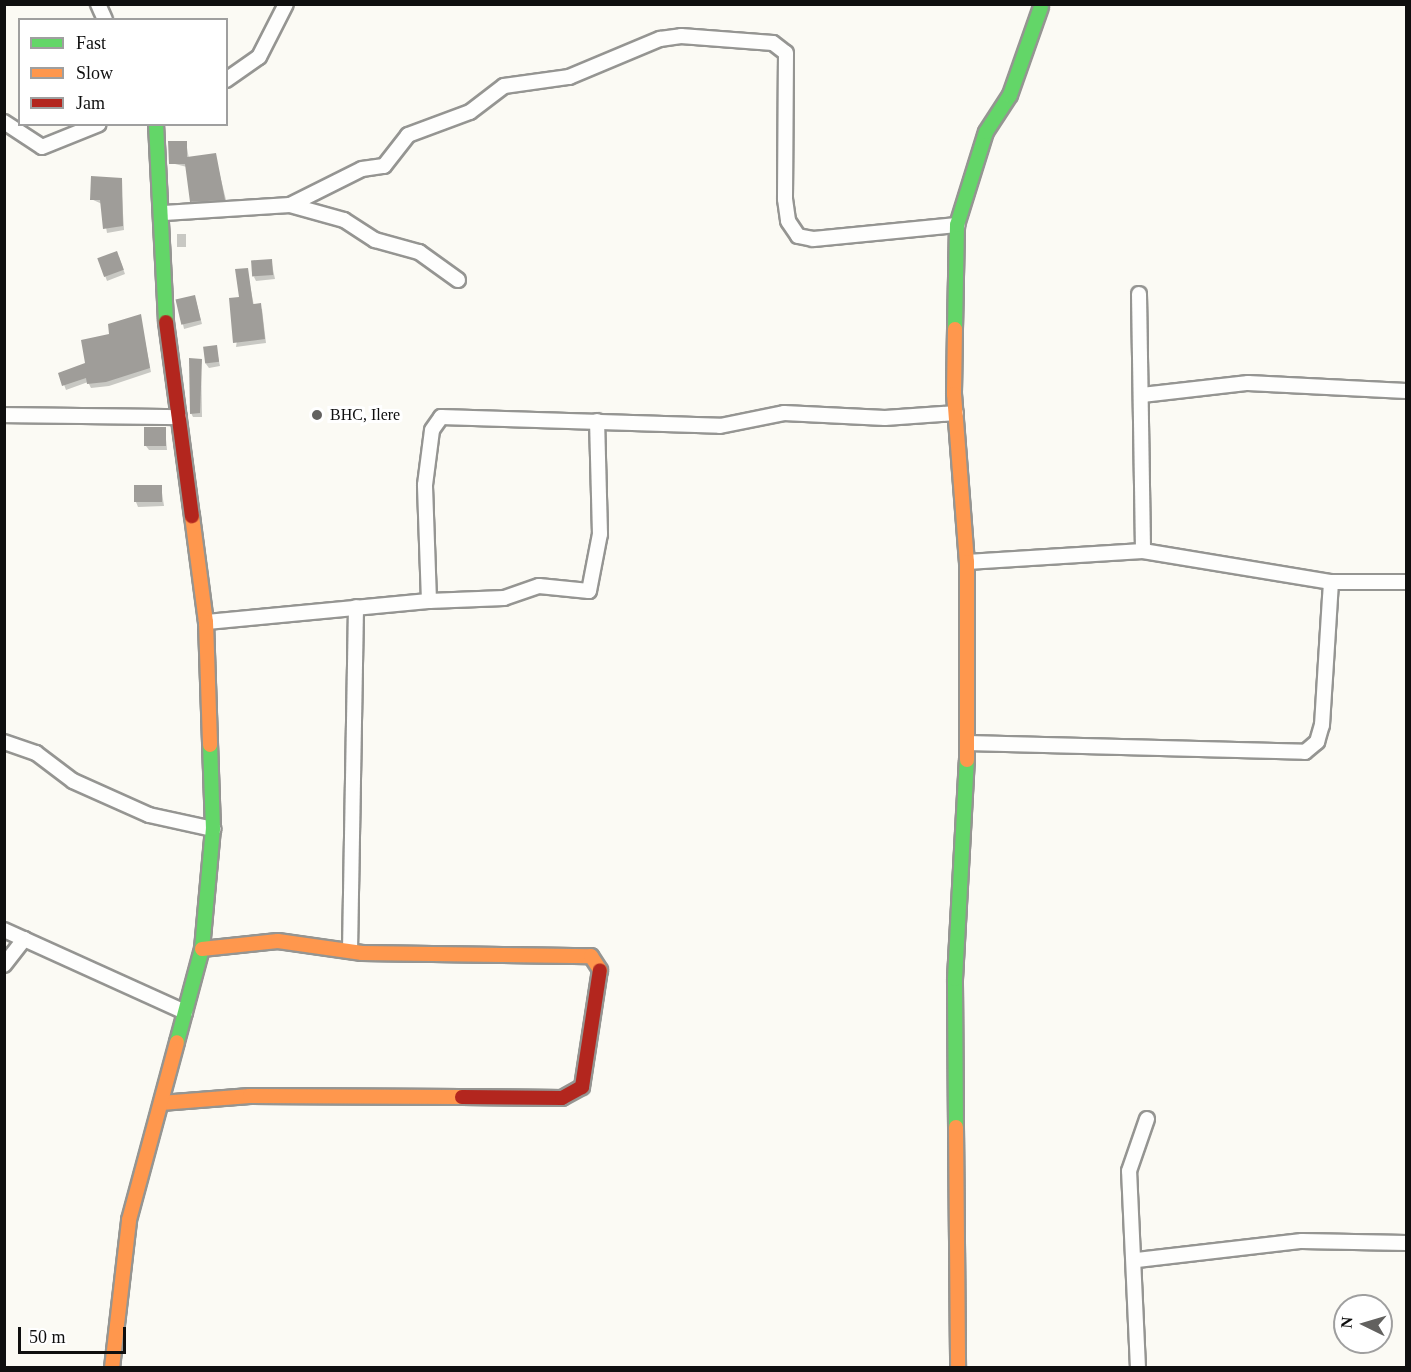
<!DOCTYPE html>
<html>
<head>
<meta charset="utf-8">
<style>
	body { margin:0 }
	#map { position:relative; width:1411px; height:1372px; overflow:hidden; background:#fbfaf4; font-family:"Times New Roman",serif }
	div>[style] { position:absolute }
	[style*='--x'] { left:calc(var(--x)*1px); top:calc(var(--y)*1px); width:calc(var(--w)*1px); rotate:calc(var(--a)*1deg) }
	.shadow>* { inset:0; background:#0003; transform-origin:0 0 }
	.building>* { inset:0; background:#9f9d99; transform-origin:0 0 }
	.roads { filter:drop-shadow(2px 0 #959592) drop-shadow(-2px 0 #959592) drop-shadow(0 2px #959592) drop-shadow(0 -2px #959592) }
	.street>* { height:14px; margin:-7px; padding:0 7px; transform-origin:7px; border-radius:7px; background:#fefefd }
	.fast>* { height:14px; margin:-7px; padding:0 7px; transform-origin:7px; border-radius:7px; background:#63d668 }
	.slow>* { height:14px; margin:-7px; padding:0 7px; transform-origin:7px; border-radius:7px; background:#ff974d }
	.jam>* { height:14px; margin:-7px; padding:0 7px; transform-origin:7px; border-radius:7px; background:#b3261e }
	.dots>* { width:16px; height:16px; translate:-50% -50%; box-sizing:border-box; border:3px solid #fff; border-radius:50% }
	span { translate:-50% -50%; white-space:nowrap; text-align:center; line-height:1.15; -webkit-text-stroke:6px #fff; paint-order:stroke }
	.poi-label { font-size:16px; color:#0f0f0f }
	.left { translate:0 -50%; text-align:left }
	.frame { position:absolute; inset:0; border:6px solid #0f0f0f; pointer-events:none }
	.legend { position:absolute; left:18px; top:18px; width:210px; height:108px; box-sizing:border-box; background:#fff; border:2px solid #9f9f9f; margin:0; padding:8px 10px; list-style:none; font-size:18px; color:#0f0f0f }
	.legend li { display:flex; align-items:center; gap:12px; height:30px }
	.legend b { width:30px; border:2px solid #9f9f9f }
	.north { position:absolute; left:1333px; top:1294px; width:60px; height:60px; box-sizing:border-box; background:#fff; border:2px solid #9f9f9f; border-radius:50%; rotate:275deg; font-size:16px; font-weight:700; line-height:24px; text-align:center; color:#0f0f0f }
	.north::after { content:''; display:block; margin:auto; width:21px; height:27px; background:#62615f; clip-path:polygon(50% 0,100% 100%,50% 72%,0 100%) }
	.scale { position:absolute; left:18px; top:1327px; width:108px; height:27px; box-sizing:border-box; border:3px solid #0f0f0f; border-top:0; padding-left:8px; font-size:18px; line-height:21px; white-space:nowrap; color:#0f0f0f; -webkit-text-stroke:4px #fff; paint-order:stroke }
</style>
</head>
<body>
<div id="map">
	<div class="shadow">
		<div style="clip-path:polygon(186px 142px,189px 159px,215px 155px,227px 204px,194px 206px,187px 167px,171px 163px)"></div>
		<div style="clip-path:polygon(121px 179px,124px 230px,107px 233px,102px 204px,91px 199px)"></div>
		<div style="left:177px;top:234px;width:9px;height:13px"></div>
		<div style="clip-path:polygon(119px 257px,125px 274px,107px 281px,99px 259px)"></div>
		<div style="clip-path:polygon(271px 260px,275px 279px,256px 281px,254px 277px)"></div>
		<div style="clip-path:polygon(247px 269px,254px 306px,262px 309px,266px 343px,236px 347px)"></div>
		<div style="clip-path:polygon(178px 301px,196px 301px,202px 324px,184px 329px)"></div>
		<div style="clip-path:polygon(140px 316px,151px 372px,109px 386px,91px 388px,88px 382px,66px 390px,60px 374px,87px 364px,111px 335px)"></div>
		<div style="clip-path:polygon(216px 347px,220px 366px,209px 368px,206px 364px)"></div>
		<div style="clip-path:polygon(201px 361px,202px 417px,193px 417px,191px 413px)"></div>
		<div style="clip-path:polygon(165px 428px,167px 450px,149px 450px,146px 446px)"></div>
		<div style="clip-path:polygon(161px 486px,164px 506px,138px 507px,136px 502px)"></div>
	</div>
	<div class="building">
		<div style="clip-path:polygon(168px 141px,187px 141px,187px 157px,216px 153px,225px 200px,190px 202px,185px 164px,169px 164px)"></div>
		<div style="clip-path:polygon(91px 176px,122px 178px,123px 226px,103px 229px,100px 200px,90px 200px)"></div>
		<div style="left:117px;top:251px;width:20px;height:21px;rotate:70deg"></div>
		<div style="left:272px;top:259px;width:16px;height:21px;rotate:86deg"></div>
		<div style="clip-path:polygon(248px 268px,253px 304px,261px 303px,265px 339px,233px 343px,229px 298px,239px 297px,235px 269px)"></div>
		<div style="left:195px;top:295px;width:26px;height:20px;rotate:77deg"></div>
		<div style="clip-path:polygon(141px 314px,150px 368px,106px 382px,87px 384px,86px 378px,62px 386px,58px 373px,85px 363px,81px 340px,109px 334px,108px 324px)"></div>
		<div style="left:217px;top:345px;width:17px;height:14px;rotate:83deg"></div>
		<div style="clip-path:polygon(189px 358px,202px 359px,200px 413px,190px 414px)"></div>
		<div style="left:144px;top:427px;width:22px;height:19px"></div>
		<div style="left:162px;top:485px;width:17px;height:28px;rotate:90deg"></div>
	</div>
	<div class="roads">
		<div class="street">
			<div style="--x:98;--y:4;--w:17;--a:66"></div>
			<div style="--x:226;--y:80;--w:40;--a:-34.9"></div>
			<div style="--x:259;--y:57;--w:59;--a:-63"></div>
			<div style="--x:4;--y:122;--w:45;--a:33.3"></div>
			<div style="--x:42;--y:147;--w:61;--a:-22"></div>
			<div style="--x:290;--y:205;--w:80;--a:-26.6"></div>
			<div style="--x:362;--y:169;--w:22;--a:-8"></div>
			<div style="--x:384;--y:166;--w:39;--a:-52"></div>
			<div style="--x:408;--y:135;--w:66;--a:-20.4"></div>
			<div style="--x:470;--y:112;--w:43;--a:-37.4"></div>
			<div style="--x:504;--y:86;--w:66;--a:-7.9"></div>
			<div style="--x:569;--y:77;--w:99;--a:-22.7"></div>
			<div style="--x:660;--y:39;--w:21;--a:-8"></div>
			<div style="--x:681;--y:36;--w:92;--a:4.4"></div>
			<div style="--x:773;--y:43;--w:16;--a:38"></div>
			<div style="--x:786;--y:53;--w:146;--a:90.4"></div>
			<div style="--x:785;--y:199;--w:22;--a:82"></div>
			<div style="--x:788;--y:221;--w:18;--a:56"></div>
			<div style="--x:798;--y:236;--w:15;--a:11"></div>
			<div style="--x:813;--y:239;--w:145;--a:-5.6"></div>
			<div style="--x:164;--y:213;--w:126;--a:-3.6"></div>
			<div style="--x:290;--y:205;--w:56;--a:15.5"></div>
			<div style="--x:344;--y:220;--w:37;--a:33"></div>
			<div style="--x:375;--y:240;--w:46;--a:15.3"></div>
			<div style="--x:419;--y:252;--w:48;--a:35.7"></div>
			<div style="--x:1139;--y:294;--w:257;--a:89.1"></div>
			<div style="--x:1142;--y:395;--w:107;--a:-6.5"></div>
			<div style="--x:1248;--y:383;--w:158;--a:2.9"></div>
			<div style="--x:4;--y:415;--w:175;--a:0.7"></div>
			<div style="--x:967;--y:562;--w:176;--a:-3.6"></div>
			<div style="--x:1143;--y:551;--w:191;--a:9.4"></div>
			<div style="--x:1331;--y:582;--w:75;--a:0"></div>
			<div style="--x:429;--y:601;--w:75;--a:-2.3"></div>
			<div style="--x:504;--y:598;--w:37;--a:-19"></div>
			<div style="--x:539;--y:586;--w:50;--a:5.7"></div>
			<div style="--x:589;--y:591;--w:58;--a:-79.1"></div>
			<div style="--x:600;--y:534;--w:113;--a:-91.5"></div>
			<div style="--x:206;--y:622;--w:224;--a:-5.4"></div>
			<div style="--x:429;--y:601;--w:116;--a:-92"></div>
			<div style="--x:425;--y:485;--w:55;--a:-82.7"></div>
			<div style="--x:432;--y:430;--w:16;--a:-55"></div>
			<div style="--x:441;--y:417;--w:279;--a:1.8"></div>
			<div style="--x:720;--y:426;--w:65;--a:-11.5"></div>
			<div style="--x:784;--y:413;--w:101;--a:2.8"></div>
			<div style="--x:885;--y:418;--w:71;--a:-4"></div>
			<div style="--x:4;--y:742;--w:34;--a:19"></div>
			<div style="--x:36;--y:753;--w:46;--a:37.1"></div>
			<div style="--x:73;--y:781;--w:83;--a:24.1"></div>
			<div style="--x:149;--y:815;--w:66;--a:12.3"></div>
			<div style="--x:967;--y:743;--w:338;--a:1.5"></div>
			<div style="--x:1305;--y:752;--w:16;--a:-40"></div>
			<div style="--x:1317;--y:742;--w:18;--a:-74"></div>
			<div style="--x:1322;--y:725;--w:143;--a:-86.4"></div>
			<div style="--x:4;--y:930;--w:199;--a:24.4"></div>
			<div style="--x:350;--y:951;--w:344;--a:-89"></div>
			<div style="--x:4;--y:965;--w:33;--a:-52"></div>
			<div style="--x:1137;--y:1260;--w:166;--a:-6.6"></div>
			<div style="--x:1302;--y:1241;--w:104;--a:1.1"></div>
			<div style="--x:1138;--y:1368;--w:197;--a:-92.6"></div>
			<div style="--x:1129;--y:1171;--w:55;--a:-70.9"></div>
		</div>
		<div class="fast">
			<div style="--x:156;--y:124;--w:198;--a:87.1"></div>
			<div style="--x:955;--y:329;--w:104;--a:-88.9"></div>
			<div style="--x:957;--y:225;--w:97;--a:-72.7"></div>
			<div style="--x:986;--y:132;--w:44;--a:-57"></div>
			<div style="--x:1010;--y:95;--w:93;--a:-70.6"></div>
			<div style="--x:177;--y:1042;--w:96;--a:-75"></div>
			<div style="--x:202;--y:949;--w:121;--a:-84.8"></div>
			<div style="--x:213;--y:829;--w:84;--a:-92"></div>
			<div style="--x:956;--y:1127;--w:148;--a:-90.4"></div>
			<div style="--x:955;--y:979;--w:219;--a:-86.9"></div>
		</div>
		<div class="slow">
			<div style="--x:955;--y:329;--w:65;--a:90.9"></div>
			<div style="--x:954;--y:394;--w:169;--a:85.6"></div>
			<div style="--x:967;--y:562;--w:198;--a:90"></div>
			<div style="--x:192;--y:516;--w:107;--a:82.5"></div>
			<div style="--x:206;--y:622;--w:123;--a:88.1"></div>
			<div style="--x:202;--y:949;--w:76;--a:-6"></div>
			<div style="--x:278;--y:941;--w:85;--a:8.1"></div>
			<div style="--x:362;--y:953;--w:229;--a:0.8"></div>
			<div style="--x:591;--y:956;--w:17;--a:57"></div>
			<div style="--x:161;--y:1103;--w:89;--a:-4.5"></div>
			<div style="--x:250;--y:1096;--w:212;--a:0.3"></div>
			<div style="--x:956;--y:1127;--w:241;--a:89.5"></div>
			<div style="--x:112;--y:1368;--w:149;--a:-83.4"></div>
			<div style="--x:129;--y:1220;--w:184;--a:-74.9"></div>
		</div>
		<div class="jam">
			<div style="--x:166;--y:322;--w:196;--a:82.4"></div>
			<div style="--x:462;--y:1097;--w:100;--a:0.6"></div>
			<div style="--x:562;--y:1098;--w:23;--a:-29"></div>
			<div style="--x:582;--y:1087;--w:118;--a:-81.3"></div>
		</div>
	</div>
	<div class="dots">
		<div style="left:317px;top:415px;background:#62615f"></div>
	</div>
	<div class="poi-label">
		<span class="left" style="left:330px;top:415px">BHC, Ilere</span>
	</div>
	<div class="frame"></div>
	<ul class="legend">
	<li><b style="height:8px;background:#63d668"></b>Fast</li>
	<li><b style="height:8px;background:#ff974d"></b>Slow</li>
	<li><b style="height:8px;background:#b3261e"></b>Jam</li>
	</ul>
	<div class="north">N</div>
	<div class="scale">50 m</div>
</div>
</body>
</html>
